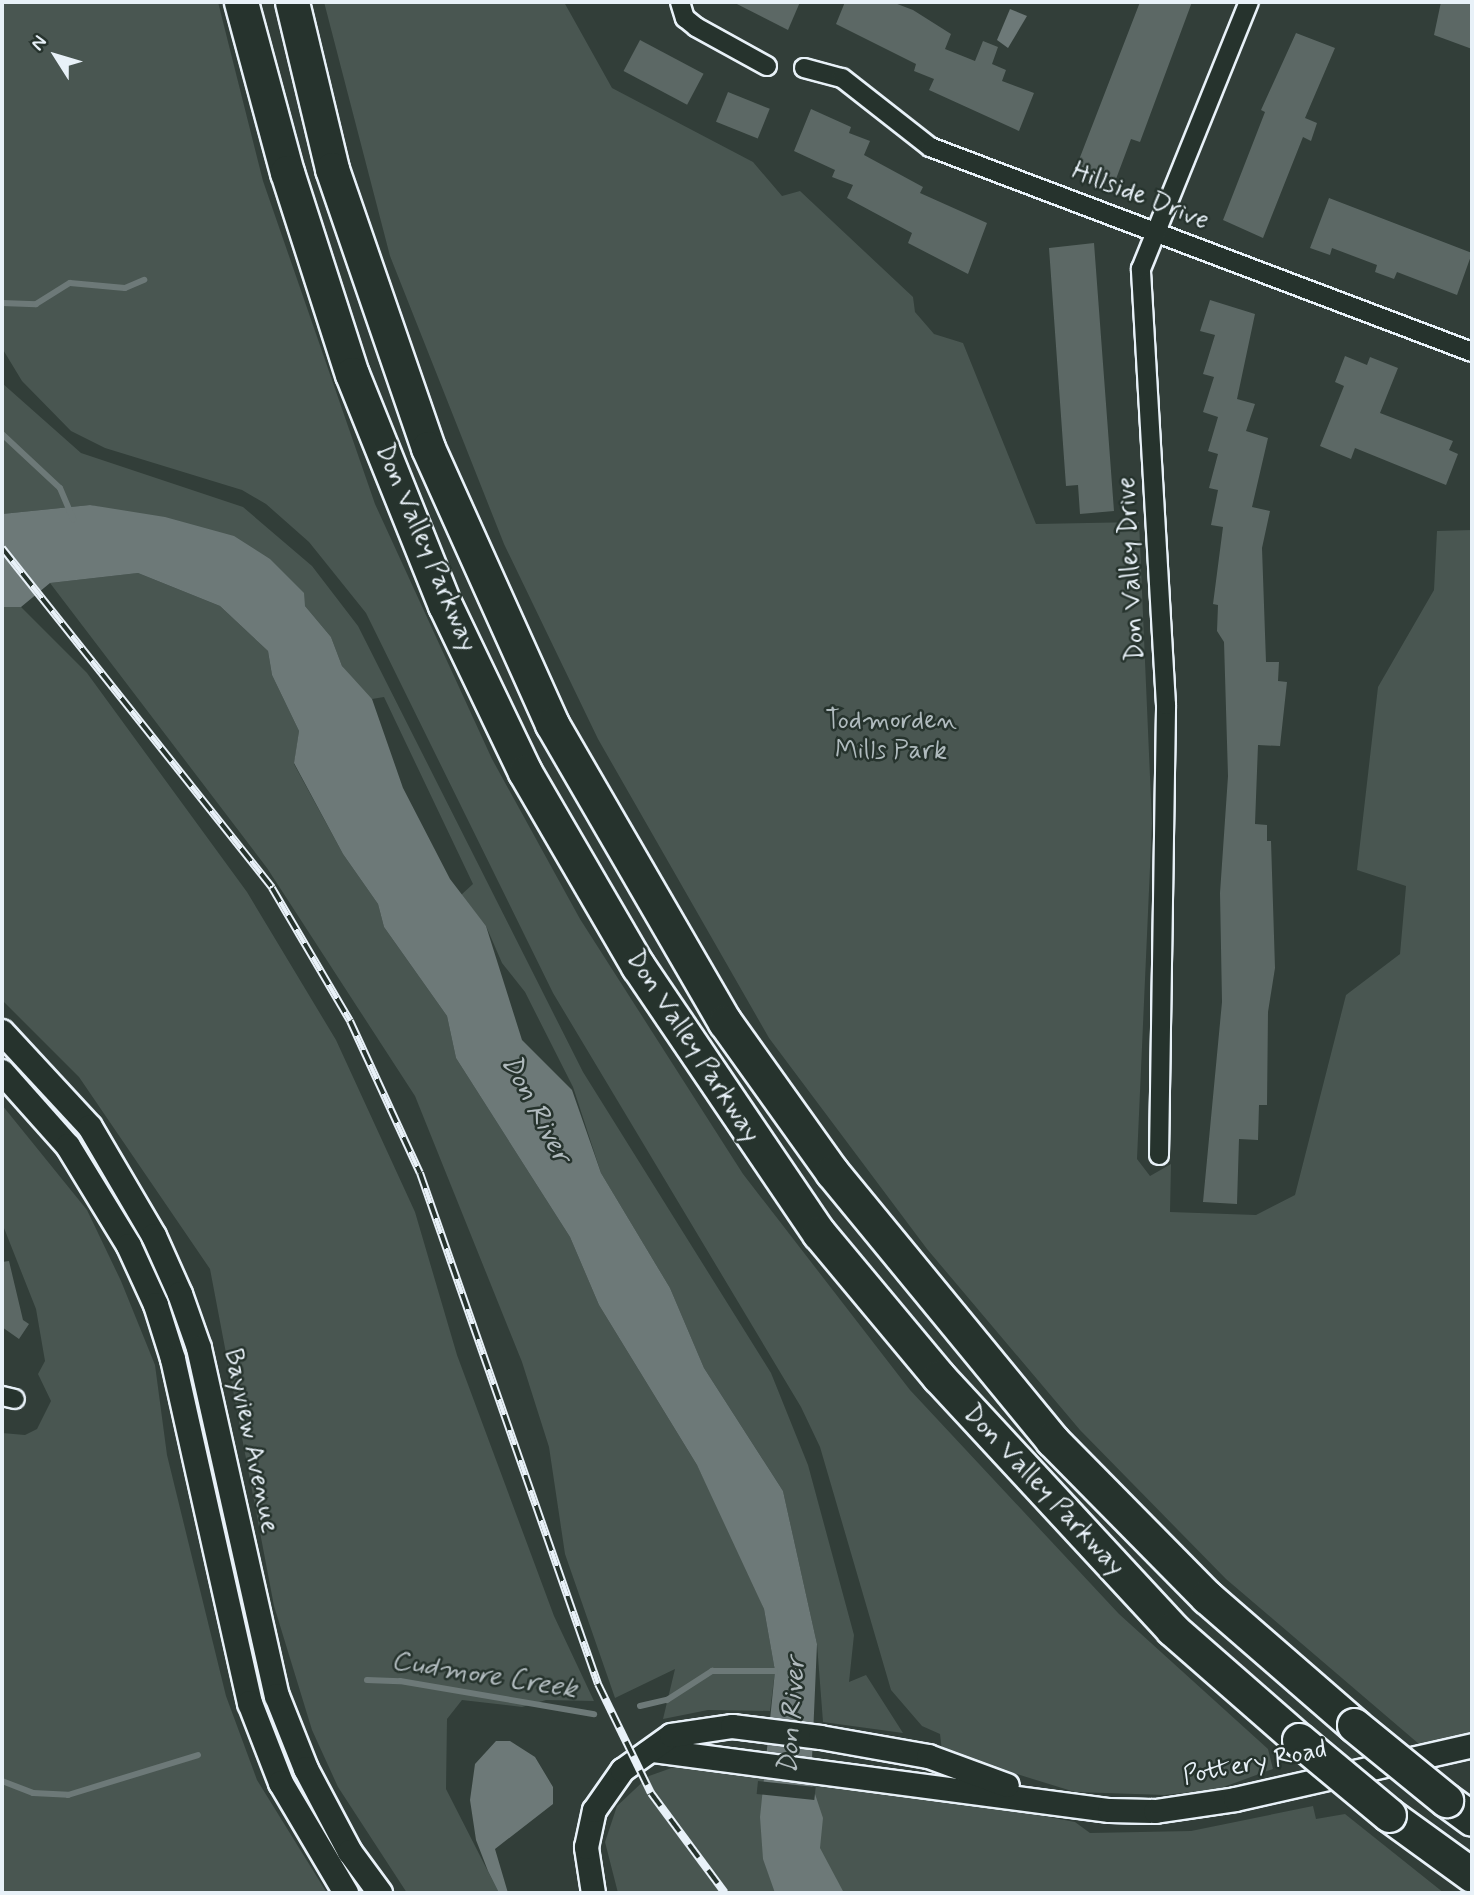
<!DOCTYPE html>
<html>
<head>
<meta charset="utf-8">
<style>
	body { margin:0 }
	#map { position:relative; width:1474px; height:1895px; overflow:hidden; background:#323e39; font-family:Mynerve,sans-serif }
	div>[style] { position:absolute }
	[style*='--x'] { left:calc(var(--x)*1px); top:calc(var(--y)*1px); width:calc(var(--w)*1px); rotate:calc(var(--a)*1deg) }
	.green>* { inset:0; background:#495651 }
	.water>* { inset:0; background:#6d7978 }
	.pier>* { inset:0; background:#323e39; transform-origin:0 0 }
	.stream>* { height:6px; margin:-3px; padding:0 3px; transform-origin:3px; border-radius:3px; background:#6d7978 }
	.building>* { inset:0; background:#5c6865; transform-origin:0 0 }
	.roads { filter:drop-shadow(2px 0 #e8f1f8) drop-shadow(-2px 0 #e8f1f8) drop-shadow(0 2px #e8f1f8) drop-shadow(0 -2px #e8f1f8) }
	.minor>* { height:18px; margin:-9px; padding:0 9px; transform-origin:9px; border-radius:9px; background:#26332d }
	.tertiary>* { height:23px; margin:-11.5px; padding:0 11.5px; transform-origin:11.5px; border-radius:11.5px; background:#26332d }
	.secondary>* { height:24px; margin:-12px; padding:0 12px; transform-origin:12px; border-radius:12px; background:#26332d }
	.motorway>* { height:33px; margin:-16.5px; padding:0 16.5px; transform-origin:16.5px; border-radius:16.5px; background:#26332d }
	.rail>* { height:8px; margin-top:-4px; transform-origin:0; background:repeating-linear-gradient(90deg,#26332d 0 16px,#e8f1f8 0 32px); box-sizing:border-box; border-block:2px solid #e8f1f8 }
	.bridges { filter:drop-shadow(2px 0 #e8f1f8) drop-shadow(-2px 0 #e8f1f8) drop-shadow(0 2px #e8f1f8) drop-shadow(0 -2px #e8f1f8) }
	.motorway-bridge>* { height:33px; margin:-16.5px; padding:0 16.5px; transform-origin:16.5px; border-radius:16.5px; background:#26332d }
	span { translate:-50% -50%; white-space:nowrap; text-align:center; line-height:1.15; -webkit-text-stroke:5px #26332d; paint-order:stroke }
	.street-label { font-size:26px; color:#e8f1f8 }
	.park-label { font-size:26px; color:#b0bbbe }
	.water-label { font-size:28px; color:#b1bbbe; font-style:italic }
	.frame { position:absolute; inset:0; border:4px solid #e8f1f8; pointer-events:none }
	.north { position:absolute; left:21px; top:21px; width:70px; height:70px; -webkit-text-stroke:5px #26332d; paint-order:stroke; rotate:307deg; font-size:19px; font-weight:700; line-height:28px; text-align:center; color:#e8f1f8 }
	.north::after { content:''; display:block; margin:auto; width:24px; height:32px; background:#e8f1f8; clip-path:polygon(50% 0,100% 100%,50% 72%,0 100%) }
</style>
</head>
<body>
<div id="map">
	<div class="green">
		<div style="clip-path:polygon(2px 2px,218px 2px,263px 181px,375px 504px,492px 759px,580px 919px,743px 1174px,910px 1390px,1119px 1614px,1268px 1749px,1273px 1769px,1218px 1789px,1165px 1795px,1075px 1792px,942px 1751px,940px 1734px,922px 1726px,891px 1690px,820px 1447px,801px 1407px,553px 993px,366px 613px,309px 542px,266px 504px,242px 490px,105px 448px,71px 431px,22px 381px,2px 348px)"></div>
		<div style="clip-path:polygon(324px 2px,564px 2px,612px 88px,753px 162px,782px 196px,800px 191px,913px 297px,915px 312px,934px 334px,963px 343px,1036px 524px,1139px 522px,1152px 823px,1137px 1159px,1150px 1176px,1171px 1164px,1170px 1212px,1256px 1215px,1295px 1195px,1346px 995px,1400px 954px,1406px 886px,1357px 870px,1378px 687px,1434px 590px,1437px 531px,1472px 530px,1472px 1760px,1419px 1744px,1226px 1579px,1080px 1430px,927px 1249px,769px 1038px,598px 739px,504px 544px,390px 256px)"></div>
		<div style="clip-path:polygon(2px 383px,81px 453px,243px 507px,312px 566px,358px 626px,583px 1072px,771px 1373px,808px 1465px,854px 1635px,849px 1682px,866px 1675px,903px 1733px,823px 1722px,817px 1644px,783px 1491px,704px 1368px,670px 1288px,601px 1173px,573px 1087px,525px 992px,502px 963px,486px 926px,461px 895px,473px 884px,384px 697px,372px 699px,362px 691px,342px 666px,331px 637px,305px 606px,126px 513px,90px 505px,2px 514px)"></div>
		<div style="clip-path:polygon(138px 573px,220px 606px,268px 651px,272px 675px,299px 731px,294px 764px,343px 854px,378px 904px,384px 927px,447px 1016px,456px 1058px,570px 1237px,599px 1305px,697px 1465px,744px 1559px,764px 1609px,775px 1671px,770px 1711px,708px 1710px,663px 1719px,675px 1669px,615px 1698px,565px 1554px,549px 1447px,522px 1362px,415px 1096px,267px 868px,50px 583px)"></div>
		<div style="clip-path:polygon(2px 607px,21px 607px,87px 673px,247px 892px,336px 1040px,415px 1212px,457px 1355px,554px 1616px,594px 1701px,546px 1700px,522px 1707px,462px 1700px,447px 1719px,446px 1789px,499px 1893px,407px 1893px,338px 1787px,312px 1730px,274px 1606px,210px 1269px,79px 1077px,2px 1000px)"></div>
		<div style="clip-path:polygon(2px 1105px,87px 1210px,121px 1281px,155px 1365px,167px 1455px,226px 1696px,257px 1780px,327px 1893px,2px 1893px,2px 1433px,25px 1435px,37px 1429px,51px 1401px,38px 1374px,45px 1361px,36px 1309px,2px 1223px)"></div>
		<div style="clip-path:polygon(699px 1765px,875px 1784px,1075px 1822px,1090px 1833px,1191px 1831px,1313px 1806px,1316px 1819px,1345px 1814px,1444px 1893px,618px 1893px,605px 1842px,617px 1806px,649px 1776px,677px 1766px)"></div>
	</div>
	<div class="water">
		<div style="clip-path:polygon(1010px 9px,1027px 16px,1008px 48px,997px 40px)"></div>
		<div style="clip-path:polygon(90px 505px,165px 517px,234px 536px,270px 559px,304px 593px,305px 606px,331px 637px,342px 666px,372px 699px,403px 788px,450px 879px,486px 926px,522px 1040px,572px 1090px,601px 1173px,670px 1288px,704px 1368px,783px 1491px,817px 1644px,811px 1782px,823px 1818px,820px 1848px,844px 1893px,775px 1893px,763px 1859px,760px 1817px,775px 1671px,764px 1609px,697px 1465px,599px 1305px,570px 1237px,456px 1058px,447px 1016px,384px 927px,378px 904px,343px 854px,294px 763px,299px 731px,272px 675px,268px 651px,220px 606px,138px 573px,50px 583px,21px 607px,2px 607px,2px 514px)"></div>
		<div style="clip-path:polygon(496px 1741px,510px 1741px,535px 1757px,553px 1787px,553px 1804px,495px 1849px,508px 1893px,499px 1893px,488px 1871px,476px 1840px,470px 1800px,475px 1764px)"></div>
	</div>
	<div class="pier">
		<div style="left:758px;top:1781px;width:58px;height:13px;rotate:6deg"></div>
	</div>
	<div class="stream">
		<div style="--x:2;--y:303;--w:34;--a:2"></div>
		<div style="--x:36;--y:304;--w:40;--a:-32"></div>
		<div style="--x:70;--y:283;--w:55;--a:5.2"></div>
		<div style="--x:125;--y:288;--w:21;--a:-23"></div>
		<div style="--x:2;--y:434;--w:79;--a:43"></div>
		<div style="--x:60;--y:488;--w:34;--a:67"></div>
		<div style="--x:367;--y:1680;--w:33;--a:2"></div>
		<div style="--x:400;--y:1681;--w:197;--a:9.7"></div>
		<div style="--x:640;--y:1706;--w:28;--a:-13"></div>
		<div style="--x:667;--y:1700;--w:54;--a:-32.8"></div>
		<div style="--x:712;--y:1671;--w:63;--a:0"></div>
		<div style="--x:2;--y:1781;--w:33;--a:21"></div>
		<div style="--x:33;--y:1793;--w:35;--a:3"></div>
		<div style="--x:68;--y:1795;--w:136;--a:-17.1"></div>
	</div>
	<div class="building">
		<div style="clip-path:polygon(733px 2px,800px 2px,788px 30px)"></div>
		<div style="clip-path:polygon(845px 2px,892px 2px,913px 10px,951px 34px,945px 49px,975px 61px,983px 41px,998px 47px,992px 64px,1006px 70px,1002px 81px,1034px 93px,1019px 131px,929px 90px,934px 79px,914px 71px,916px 64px,836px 24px)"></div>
		<div style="clip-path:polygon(1140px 2px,1192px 2px,1140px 142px,1131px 139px,1116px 179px,1077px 165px)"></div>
		<div style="clip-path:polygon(1441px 2px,1472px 2px,1472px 49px,1434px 35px)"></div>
		<div style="clip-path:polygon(1296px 33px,1335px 48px,1305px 118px,1317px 123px,1311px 141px,1303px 137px,1263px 238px,1223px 220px,1265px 112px,1261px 110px)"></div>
		<div style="left:640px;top:40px;width:72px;height:35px;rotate:28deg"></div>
		<div style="left:728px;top:92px;width:45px;height:32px;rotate:22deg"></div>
		<div style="clip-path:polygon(811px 109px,851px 127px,849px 133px,870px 141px,864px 155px,923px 187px,920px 193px,987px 223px,968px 274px,908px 243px,912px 233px,847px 198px,853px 185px,832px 177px,835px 170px,794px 151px)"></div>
		<div style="clip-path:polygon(1329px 198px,1472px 253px,1457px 295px,1397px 272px,1394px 279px,1375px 272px,1377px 265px,1332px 248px,1330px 255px,1310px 248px)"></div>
		<div style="clip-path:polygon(1094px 243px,1114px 511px,1080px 514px,1078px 485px,1066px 486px,1049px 248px)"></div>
		<div style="clip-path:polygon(1210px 300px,1255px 314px,1237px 399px,1255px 404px,1246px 431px,1268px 438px,1252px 507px,1270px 511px,1262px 548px,1266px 662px,1279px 662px,1278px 681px,1287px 682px,1280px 746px,1258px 745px,1255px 824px,1267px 825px,1267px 841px,1271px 841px,1275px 968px,1268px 1012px,1267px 1105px,1259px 1105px,1258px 1140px,1239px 1139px,1237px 1204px,1203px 1202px,1222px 1002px,1220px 893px,1228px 776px,1224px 642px,1217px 631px,1218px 605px,1213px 604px,1223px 527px,1211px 525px,1218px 490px,1209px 488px,1218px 454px,1208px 451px,1218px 417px,1203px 412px,1214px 377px,1203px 374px,1215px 335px,1200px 331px)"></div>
		<div style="clip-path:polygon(1345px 356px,1367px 365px,1370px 357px,1398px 368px,1380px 413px,1453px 441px,1449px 450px,1458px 454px,1446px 485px,1355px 448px,1351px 459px,1320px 446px,1344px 386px,1335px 382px)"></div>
		<div style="clip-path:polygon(9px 1261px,23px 1320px,29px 1324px,19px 1339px,2px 1327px,2px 1262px)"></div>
	</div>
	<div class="roads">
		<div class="minor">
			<div style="--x:680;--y:2;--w:17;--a:73"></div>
			<div style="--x:685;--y:18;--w:14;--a:39"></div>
			<div style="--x:696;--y:27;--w:81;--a:28.8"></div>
			<div style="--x:804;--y:68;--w:39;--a:15"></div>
			<div style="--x:842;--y:78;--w:112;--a:38.1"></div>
			<div style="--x:930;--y:147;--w:579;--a:20.72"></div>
			<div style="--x:1159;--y:1155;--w:450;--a:-89.1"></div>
			<div style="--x:1166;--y:705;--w:437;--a:-93.3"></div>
			<div style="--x:1141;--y:269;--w:288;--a:-68"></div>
			<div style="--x:2;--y:1396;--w:13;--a:13"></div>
		</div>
		<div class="tertiary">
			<div style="--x:653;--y:1750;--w:460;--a:7.5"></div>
			<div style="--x:1109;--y:1810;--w:46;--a:1.2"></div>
			<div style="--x:1155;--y:1811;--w:81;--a:-8.5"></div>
			<div style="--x:1235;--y:1799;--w:243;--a:-12.8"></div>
			<div style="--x:593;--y:1893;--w:47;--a:-98.7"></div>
			<div style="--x:586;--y:1847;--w:38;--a:-78"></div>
			<div style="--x:594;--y:1810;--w:49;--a:-55"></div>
			<div style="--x:622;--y:1770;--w:60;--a:-35.5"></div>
			<div style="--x:671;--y:1735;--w:62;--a:-8.4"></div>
			<div style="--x:732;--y:1726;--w:89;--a:7.1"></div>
			<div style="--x:820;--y:1737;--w:110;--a:10"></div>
			<div style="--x:928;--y:1756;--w:84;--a:20.2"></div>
		</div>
		<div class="secondary">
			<div style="--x:2;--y:1032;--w:129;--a:47.2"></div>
			<div style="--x:90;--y:1127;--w:126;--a:59.6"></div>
			<div style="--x:154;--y:1236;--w:64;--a:65.9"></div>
			<div style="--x:180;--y:1294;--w:57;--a:70.6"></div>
			<div style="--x:199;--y:1348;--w:357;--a:77.4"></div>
			<div style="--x:277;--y:1696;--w:79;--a:68.3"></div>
			<div style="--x:306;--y:1769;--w:94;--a:62.1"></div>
			<div style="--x:350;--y:1852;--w:51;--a:53.8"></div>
			<div style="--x:2;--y:1072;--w:99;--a:48.3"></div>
			<div style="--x:68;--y:1146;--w:117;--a:58.6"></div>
			<div style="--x:129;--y:1246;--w:65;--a:65.4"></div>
			<div style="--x:156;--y:1305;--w:57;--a:72.5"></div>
			<div style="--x:173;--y:1359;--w:353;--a:77.4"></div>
			<div style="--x:250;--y:1703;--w:86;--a:68.8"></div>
			<div style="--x:281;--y:1783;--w:128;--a:59.4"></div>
		</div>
		<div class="motorway">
			<div style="--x:241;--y:2;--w:176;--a:74.9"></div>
			<div style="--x:287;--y:172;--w:212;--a:72.2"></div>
			<div style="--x:352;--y:374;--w:249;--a:68.1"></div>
			<div style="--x:445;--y:605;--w:185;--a:64.4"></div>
			<div style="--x:525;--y:772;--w:225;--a:59.8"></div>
			<div style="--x:638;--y:966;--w:323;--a:55.9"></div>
			<div style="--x:819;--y:1233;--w:187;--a:50.2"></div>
			<div style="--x:939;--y:1377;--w:343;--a:47.2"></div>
			<div style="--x:1172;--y:1629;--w:169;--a:41.2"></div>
			<div style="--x:292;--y:2;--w:172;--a:76.5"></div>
			<div style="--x:332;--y:169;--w:295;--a:71"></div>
			<div style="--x:428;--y:448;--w:303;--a:65.8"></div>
			<div style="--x:552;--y:724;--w:345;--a:59.9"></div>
			<div style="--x:725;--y:1022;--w:184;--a:54.5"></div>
			<div style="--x:832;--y:1172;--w:347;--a:50.6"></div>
			<div style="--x:1052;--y:1440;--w:221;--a:45.4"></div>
			<div style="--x:1207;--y:1597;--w:195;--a:41"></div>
			<div style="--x:1446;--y:1800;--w:32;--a:36"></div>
			<div style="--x:1389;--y:1815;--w:102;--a:35.9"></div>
		</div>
	</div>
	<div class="rail">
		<div style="--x:2;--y:548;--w:434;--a:51.5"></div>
		<div style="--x:272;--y:888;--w:154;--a:59.6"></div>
		<div style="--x:350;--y:1021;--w:167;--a:65.3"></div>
		<div style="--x:420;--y:1173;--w:541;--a:70.79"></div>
		<div style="--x:598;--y:1684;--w:121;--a:64.1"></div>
		<div style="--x:651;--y:1793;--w:124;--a:53.5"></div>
	</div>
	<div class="bridges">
		<div class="motorway-bridge">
			<div style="--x:1354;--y:1725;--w:119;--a:39.2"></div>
			<div style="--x:1299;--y:1740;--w:117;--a:39.8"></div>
		</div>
	</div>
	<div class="street-label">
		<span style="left:1140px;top:197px;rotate:21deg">Hillside Drive</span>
		<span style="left:425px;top:548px;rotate:67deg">Don Valley Parkway</span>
		<span style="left:1132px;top:569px;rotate:-93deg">Don Valley Drive</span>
		<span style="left:692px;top:1047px;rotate:57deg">Don Valley Parkway</span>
		<span style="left:250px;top:1441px;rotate:78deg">Bayview Avenue</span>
		<span style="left:1043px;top:1491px;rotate:47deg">Don Valley Parkway</span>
		<span style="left:1255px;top:1764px;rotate:-11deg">Pottery Road</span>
	</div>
	<div class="park-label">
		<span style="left:891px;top:737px">Todmorden<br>Mills Park</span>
	</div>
	<div class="water-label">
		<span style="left:535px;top:1109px;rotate:62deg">Don River</span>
		<span style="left:484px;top:1676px;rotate:9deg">Cudmore Creek</span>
		<span style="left:793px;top:1716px;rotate:-86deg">Don River</span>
	</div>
	<div class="frame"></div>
	<div class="north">N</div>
</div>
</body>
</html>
